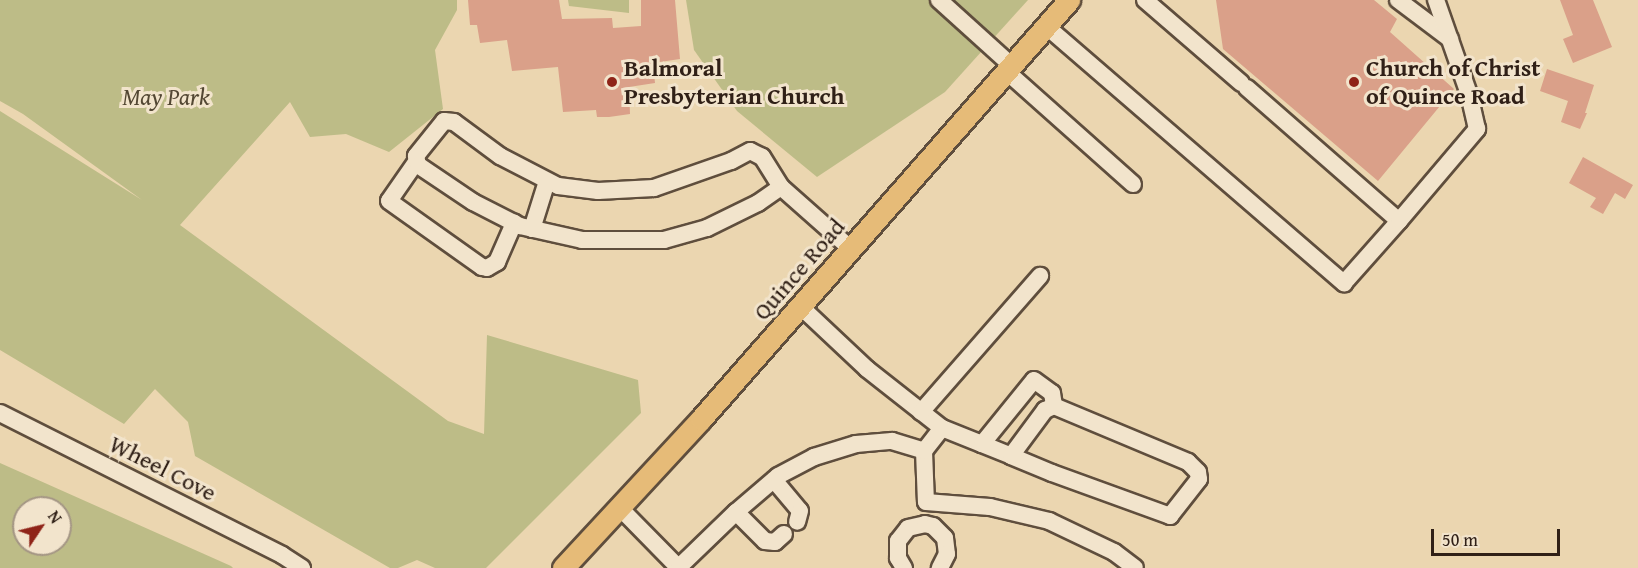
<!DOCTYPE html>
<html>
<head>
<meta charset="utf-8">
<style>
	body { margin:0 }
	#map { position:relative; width:1638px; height:568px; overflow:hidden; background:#ebd6b0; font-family:"Gentium Book Plus",serif }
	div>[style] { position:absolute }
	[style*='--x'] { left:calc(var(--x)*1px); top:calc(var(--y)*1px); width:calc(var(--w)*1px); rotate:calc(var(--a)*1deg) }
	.green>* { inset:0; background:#bdbc87 }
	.building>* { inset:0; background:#daa089 }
	.roads { filter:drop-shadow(2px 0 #5f4e3d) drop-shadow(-2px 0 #5f4e3d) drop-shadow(0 2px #5f4e3d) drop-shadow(0 -2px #5f4e3d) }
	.minor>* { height:16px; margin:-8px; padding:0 8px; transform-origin:8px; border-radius:8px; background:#f2e4cc }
	.major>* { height:21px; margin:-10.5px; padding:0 10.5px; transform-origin:10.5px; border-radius:10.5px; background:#e6bb78 }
	.dots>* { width:16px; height:16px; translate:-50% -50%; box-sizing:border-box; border:3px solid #f2e4cc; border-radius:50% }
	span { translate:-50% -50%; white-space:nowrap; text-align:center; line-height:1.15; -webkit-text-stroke:6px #f2e4cc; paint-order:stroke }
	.poi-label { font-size:24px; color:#302017; font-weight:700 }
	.left { translate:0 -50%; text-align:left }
	.park-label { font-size:24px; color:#534733; font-style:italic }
	.street-label { font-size:24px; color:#302017 }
	.north { position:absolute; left:12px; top:496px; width:60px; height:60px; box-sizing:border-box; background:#f2e4cc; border:2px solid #a49684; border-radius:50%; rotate:55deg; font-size:16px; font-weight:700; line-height:24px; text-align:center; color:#302017 }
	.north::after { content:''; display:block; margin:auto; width:21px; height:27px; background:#8f2418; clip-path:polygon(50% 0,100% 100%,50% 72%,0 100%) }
	.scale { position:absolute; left:1431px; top:529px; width:129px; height:27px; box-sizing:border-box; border:3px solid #302017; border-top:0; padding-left:8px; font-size:18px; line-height:21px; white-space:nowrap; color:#302017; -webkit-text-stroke:4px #f2e4cc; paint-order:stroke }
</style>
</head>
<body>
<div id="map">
	<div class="green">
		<div style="clip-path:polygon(0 0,457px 0,457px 10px,435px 50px,443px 109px,389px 152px,346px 134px,310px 137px,290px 102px,180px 225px,448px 421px,484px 434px,487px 335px,638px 380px,641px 413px,486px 568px,435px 568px,417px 560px,398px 568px,390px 568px,195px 456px,188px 422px,155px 389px,124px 424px,0 350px,0 111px,142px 200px,23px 114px,0 101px)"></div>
		<div style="clip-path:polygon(568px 0,629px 0,629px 13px,569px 6px)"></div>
		<div style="clip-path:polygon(686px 0,1028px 0,945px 92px,817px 177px,737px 111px,694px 50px)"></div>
		<div style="clip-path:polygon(evenodd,0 463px,231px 566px,233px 568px,0 568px,0 463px,24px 508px,60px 508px,60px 544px,24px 544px,24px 508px)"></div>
	</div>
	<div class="building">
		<div style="clip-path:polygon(468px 0,559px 0,562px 19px,612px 18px,613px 28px,641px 26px,641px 0,675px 0,680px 59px,653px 63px,655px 83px,629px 87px,630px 114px,609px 117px,597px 117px,596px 110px,563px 112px,558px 67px,512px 71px,507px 40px,480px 43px,477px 25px,470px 25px)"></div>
		<div style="clip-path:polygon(1216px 0,1374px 0,1397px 19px,1390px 32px,1454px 89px,1378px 181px,1223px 49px)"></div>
		<div style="clip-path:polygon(1560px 0,1593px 0,1612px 47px,1573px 63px,1563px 39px,1573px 35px)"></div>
		<div style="clip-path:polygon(1547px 69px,1594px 85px,1585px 113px,1587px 113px,1580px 129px,1561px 122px,1568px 101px,1540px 91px)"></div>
		<div style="clip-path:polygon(1583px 157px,1633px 185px,1625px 199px,1615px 193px,1603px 214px,1590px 207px,1596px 198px,1569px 183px)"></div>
	</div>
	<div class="roads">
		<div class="minor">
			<div style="--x:939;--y:0;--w:97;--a:42.1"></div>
			<div style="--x:1145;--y:0;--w:127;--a:40.8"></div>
			<div style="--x:1398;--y:0;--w:65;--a:36.9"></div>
			<div style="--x:1046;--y:26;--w:394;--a:40.8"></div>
			<div style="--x:1344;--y:283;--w:83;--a:-48.4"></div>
			<div style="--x:1006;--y:71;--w:170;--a:41.7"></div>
			<div style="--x:1247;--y:88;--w:202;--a:41.2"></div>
			<div style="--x:1399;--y:221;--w:121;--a:-49.7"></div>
			<div style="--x:1477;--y:129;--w:36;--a:-103"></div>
			<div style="--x:1469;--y:94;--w:100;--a:-109.3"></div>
			<div style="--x:416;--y:162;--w:47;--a:124.7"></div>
			<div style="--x:389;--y:201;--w:114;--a:35.4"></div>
			<div style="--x:482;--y:267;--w:5;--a:11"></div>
			<div style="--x:487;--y:268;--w:12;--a:-31"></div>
			<div style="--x:497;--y:262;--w:43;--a:-66.4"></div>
			<div style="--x:781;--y:187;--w:36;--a:-122"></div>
			<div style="--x:762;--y:157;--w:13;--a:-153"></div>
			<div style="--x:750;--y:151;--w:21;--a:152"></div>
			<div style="--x:731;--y:161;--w:82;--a:160.7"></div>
			<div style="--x:654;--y:188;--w:56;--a:176.9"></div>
			<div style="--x:598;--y:191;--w:40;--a:-172.9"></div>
			<div style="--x:558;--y:186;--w:65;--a:-152.7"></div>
			<div style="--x:500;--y:156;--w:57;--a:-143.5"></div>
			<div style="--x:454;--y:122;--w:10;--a:-174"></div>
			<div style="--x:444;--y:121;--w:45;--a:128.7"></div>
			<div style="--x:416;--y:156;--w:9;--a:77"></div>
			<div style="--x:418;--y:165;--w:66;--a:33.9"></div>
			<div style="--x:473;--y:202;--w:53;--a:27.1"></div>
			<div style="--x:520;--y:226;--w:64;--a:12.7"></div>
			<div style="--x:582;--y:240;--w:82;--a:0"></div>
			<div style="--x:664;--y:240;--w:45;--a:-15.6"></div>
			<div style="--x:707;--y:228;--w:57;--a:-26.1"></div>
			<div style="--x:758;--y:203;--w:28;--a:-35"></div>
			<div style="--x:781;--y:187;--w:92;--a:41.5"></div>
			<div style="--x:532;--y:229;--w:50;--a:-72.6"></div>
			<div style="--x:800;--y:306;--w:92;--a:43.2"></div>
			<div style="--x:867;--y:369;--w:95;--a:38.2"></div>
			<div style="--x:942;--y:428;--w:43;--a:21.8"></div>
			<div style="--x:982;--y:444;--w:31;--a:22"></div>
			<div style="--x:1011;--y:456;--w:44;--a:22.5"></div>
			<div style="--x:1052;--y:473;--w:126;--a:20"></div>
			<div style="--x:1170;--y:516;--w:47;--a:-51.9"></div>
			<div style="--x:1199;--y:479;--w:7;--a:-98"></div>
			<div style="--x:1198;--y:472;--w:14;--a:-135"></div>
			<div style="--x:1188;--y:462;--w:145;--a:-157.3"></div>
			<div style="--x:1054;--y:406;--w:10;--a:156"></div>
			<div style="--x:1045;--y:410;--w:57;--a:126.5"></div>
			<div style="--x:921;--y:412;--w:181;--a:-48.8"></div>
			<div style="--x:0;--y:413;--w:316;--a:26.7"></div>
			<div style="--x:282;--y:555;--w:24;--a:33"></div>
			<div style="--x:942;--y:428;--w:29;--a:128"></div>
			<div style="--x:924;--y:451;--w:51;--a:87.8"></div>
			<div style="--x:926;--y:502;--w:64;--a:4.5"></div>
			<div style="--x:990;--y:507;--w:61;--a:13.3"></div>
			<div style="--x:1049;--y:521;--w:72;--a:25.5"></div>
			<div style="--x:1114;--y:552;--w:26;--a:37"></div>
			<div style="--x:982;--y:444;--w:82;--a:-50.9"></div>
			<div style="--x:1034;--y:380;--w:22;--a:36"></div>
			<div style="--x:1052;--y:393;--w:13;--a:81"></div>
			<div style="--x:774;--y:480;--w:40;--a:50"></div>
			<div style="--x:800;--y:511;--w:11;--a:105"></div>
			<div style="--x:619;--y:507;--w:86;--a:45.5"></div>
			<div style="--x:736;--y:512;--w:41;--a:45"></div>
			<div style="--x:765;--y:541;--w:10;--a:6"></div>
			<div style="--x:775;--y:542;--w:12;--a:-42"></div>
			<div style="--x:679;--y:567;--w:79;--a:-44"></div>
			<div style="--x:736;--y:512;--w:55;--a:-40.6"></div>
			<div style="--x:778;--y:476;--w:41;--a:-27.8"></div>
			<div style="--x:814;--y:457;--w:44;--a:-17.2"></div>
			<div style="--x:856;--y:444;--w:36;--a:-5"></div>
			<div style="--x:892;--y:441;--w:34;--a:17"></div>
			<div style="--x:904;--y:568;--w:12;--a:-121"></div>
			<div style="--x:898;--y:558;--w:17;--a:-90"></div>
			<div style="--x:898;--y:541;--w:16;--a:-52"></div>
			<div style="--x:908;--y:528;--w:17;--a:-13"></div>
			<div style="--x:925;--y:524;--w:8;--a:14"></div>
			<div style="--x:933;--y:526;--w:17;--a:45"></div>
			<div style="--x:945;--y:538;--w:16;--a:83"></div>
			<div style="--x:947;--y:554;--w:16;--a:117"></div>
		</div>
		<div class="major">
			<div style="--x:563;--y:568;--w:203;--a:-47.2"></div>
			<div style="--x:701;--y:419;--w:558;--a:-48.71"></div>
		</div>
	</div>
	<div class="dots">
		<div style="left:612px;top:82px;background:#8f2418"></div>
		<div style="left:1354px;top:82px;background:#8f2418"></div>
	</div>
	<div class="poi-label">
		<span class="left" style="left:624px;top:82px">Balmoral<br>Presbyterian Church</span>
		<span class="left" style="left:1366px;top:82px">Church of Christ<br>of Quince Road</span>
	</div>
	<div class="park-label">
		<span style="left:166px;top:97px">May Park</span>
	</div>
	<div class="street-label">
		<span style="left:799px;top:269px;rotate:-49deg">Quince Road</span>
		<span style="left:163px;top:468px;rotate:27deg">Wheel Cove</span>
	</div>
	<div class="north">N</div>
	<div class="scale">50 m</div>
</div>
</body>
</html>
